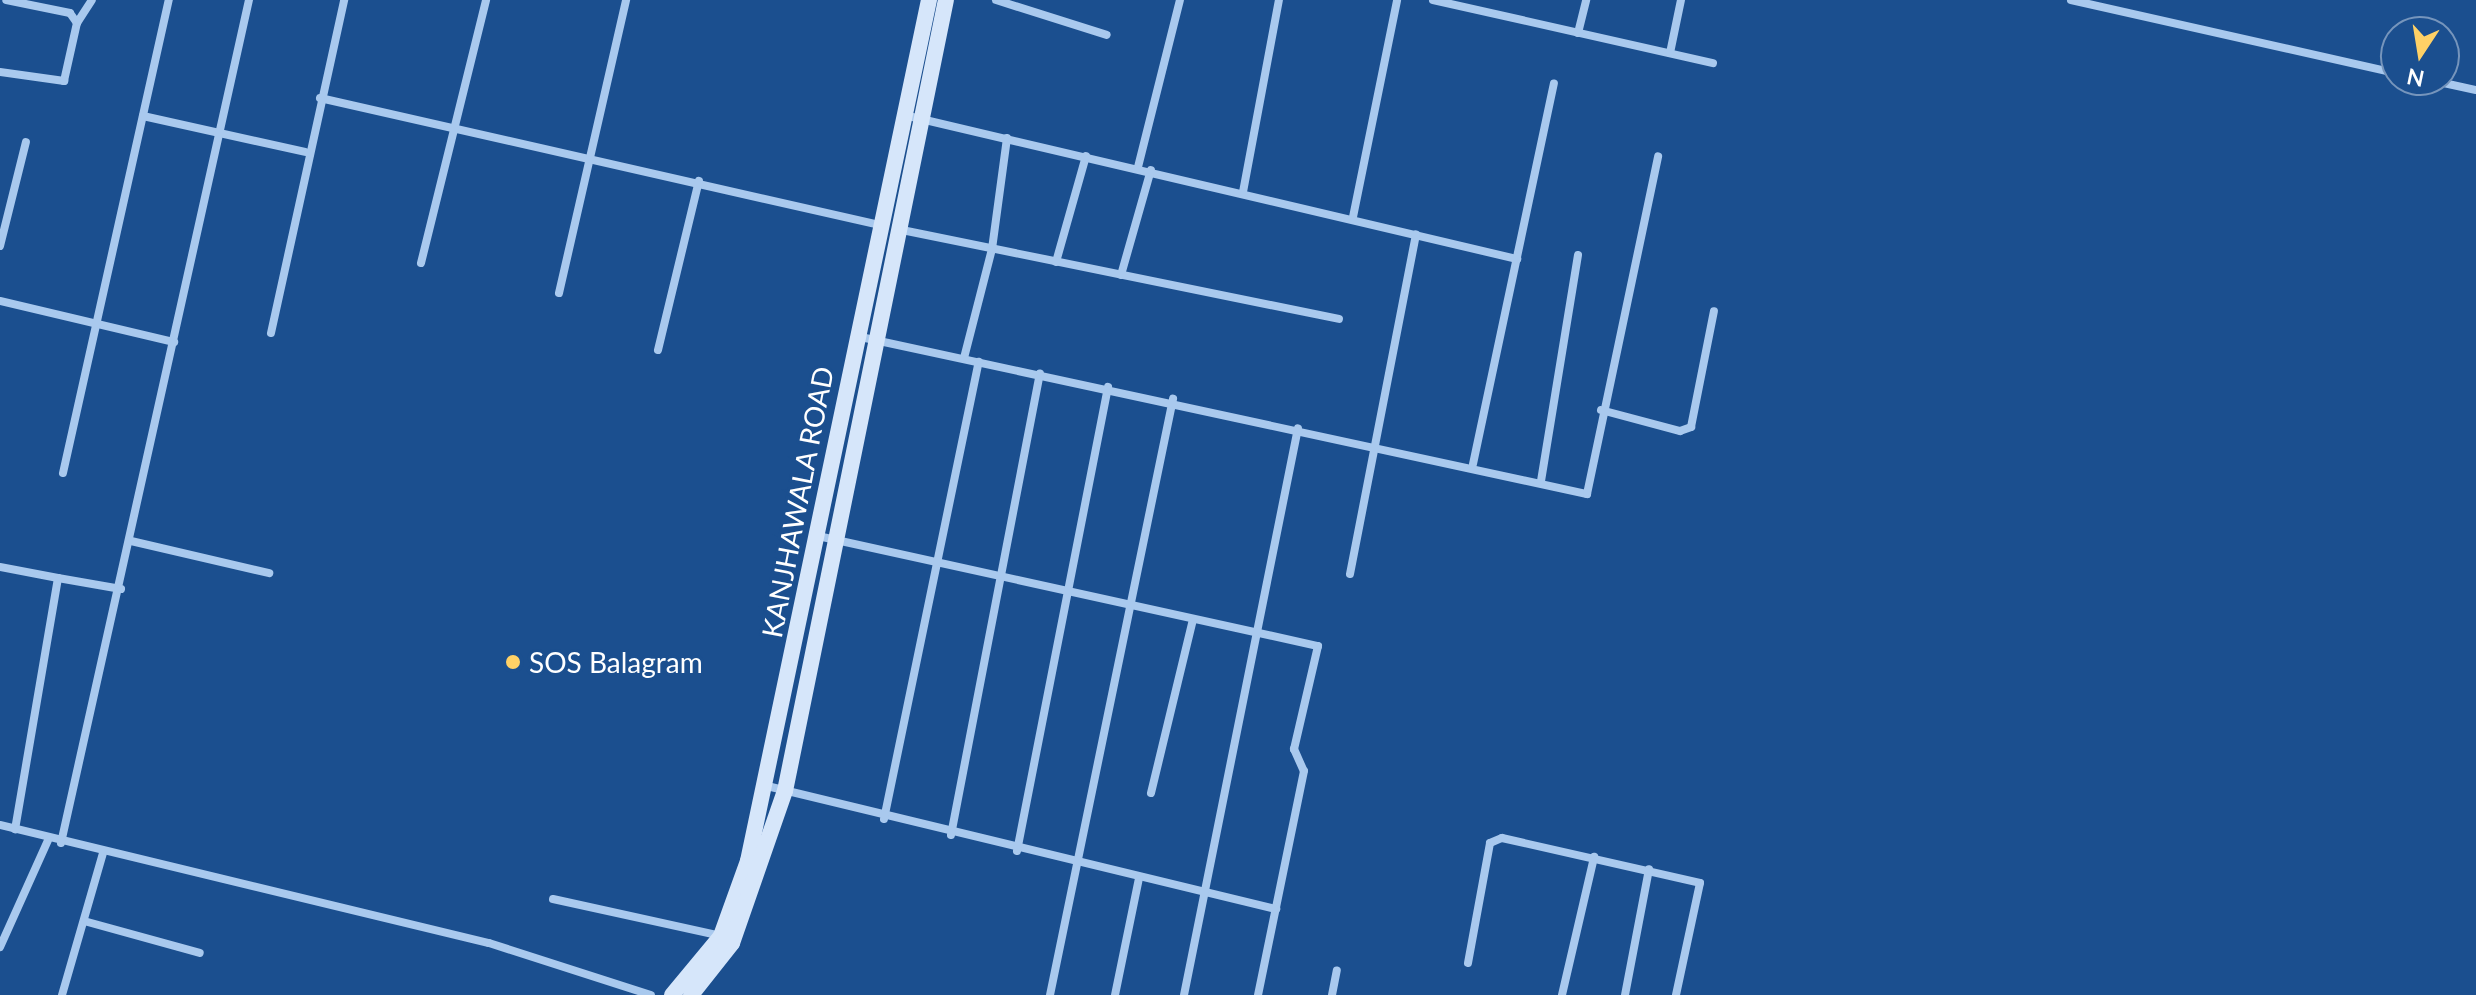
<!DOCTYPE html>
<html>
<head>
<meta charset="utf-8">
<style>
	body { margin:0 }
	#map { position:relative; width:2476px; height:995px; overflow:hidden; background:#1b4f8f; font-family:Lato,sans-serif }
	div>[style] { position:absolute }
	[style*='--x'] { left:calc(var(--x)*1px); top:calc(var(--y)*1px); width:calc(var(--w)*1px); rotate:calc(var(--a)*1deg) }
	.street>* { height:8px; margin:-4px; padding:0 4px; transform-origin:4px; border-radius:4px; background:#a9c9ee }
	.secondary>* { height:16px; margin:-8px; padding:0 8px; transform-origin:8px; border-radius:8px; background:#d6e6fa }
	.dots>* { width:22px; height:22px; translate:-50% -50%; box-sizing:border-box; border:4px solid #1b4f8f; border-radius:50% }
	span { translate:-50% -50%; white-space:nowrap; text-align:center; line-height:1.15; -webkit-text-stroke:6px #1b4f8f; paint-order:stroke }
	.street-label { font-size:28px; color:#fff }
	.poi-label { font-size:28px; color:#fff }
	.left { translate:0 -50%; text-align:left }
	.north { position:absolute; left:2380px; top:16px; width:80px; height:80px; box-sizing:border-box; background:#1b4f8f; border:2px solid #7695bc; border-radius:50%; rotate:192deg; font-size:22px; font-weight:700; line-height:32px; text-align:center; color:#fff }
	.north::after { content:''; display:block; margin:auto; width:28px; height:36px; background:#ffd166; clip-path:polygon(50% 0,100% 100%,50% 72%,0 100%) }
</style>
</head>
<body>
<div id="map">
	<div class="street">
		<div style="--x:996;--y:0;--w:116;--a:17.5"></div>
		<div style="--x:1433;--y:0;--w:287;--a:12.7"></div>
		<div style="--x:2071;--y:0;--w:333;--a:12.7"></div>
		<div style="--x:77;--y:23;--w:27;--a:-57"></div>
		<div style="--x:1578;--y:33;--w:34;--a:-76"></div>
		<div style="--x:1670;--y:53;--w:54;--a:-78.3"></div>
		<div style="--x:0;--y:72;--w:65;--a:8"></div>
		<div style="--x:64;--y:81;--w:59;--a:-77.4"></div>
		<div style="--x:77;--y:23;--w:12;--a:-125"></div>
		<div style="--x:70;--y:13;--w:65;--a:-168.5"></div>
		<div style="--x:2430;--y:80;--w:47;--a:12.3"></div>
		<div style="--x:320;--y:98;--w:578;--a:12.79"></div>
		<div style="--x:904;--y:115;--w:630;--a:13.22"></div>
		<div style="--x:143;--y:116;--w:166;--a:12.5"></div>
		<div style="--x:1138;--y:167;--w:172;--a:-75.9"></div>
		<div style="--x:1243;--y:192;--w:195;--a:-79.4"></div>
		<div style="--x:1353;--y:217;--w:221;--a:-78.5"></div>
		<div style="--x:897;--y:229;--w:451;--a:11.5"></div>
		<div style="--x:0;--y:246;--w:107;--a:-76"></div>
		<div style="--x:1056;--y:262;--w:110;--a:-74.2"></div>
		<div style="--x:421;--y:263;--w:271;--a:-76.1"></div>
		<div style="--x:1121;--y:275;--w:109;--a:-74.1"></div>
		<div style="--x:559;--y:293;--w:301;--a:-77.1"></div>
		<div style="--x:0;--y:301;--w:179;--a:13.3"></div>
		<div style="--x:271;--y:333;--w:341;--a:-77.6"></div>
		<div style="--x:856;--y:336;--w:748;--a:12.2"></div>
		<div style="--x:1587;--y:494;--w:345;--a:-78.1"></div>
		<div style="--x:658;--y:350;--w:174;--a:-76.4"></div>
		<div style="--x:964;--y:358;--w:113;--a:-75.6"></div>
		<div style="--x:992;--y:249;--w:112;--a:-82.3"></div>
		<div style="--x:1601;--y:410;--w:82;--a:14.9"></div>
		<div style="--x:1680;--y:431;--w:12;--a:-20"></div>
		<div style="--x:1691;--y:427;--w:118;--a:-78.8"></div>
		<div style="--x:1473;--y:464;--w:389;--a:-78"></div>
		<div style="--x:63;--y:473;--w:485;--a:-77.4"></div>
		<div style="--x:1541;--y:481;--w:229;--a:-80.7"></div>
		<div style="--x:818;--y:536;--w:512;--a:12.41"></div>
		<div style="--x:1318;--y:646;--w:106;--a:103.1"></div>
		<div style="--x:1294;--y:749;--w:24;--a:66"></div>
		<div style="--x:1304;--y:771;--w:229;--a:101.6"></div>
		<div style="--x:131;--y:541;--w:142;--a:13.1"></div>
		<div style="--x:0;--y:567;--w:59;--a:10.7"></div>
		<div style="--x:58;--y:578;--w:255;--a:99.7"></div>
		<div style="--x:1350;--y:574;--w:346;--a:-79"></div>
		<div style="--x:58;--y:578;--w:64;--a:9.9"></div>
		<div style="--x:767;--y:786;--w:524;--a:13.59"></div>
		<div style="--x:1151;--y:793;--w:179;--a:-76.4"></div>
		<div style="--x:884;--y:819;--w:467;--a:-78.3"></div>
		<div style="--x:0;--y:825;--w:503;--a:13.57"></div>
		<div style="--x:489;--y:943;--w:170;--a:17.8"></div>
		<div style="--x:951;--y:835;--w:470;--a:-79.1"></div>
		<div style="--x:61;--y:843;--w:864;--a:-77.43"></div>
		<div style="--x:1017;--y:851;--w:473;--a:-78.9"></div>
		<div style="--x:553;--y:899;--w:172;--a:12.4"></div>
		<div style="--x:84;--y:921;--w:120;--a:15.4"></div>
		<div style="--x:0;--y:947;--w:117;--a:-65.8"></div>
		<div style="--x:1468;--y:963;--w:122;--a:-79.6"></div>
		<div style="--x:1490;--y:843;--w:13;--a:-23"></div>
		<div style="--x:1502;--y:838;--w:203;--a:12.8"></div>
		<div style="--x:1700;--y:883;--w:115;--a:102.1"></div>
		<div style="--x:62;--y:995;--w:148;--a:-73.9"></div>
		<div style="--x:1050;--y:995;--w:609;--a:-78.34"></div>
		<div style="--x:1115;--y:995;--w:119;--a:-78.4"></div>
		<div style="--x:1184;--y:995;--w:578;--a:-78.63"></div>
		<div style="--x:1332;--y:995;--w:25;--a:-79"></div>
		<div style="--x:1562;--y:995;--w:142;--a:-76.9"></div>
		<div style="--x:1625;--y:995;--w:128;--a:-79.2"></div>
	</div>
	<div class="secondary">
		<div style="--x:672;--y:995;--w:77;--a:-50.3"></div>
		<div style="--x:721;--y:936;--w:80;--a:-70.2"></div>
		<div style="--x:748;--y:861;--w:880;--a:-78.13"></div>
		<div style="--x:691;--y:995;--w:66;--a:-51.7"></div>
		<div style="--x:732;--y:943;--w:161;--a:-70.8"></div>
		<div style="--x:785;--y:791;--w:807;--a:-78.5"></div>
	</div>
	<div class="dots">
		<div style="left:513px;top:662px;background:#ffd166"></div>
	</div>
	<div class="street-label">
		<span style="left:797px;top:502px;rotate:-79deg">KANJHAWALA ROAD</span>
	</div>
	<div class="poi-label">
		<span class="left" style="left:529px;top:662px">SOS Balagram</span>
	</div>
	<div class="north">N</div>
</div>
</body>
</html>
